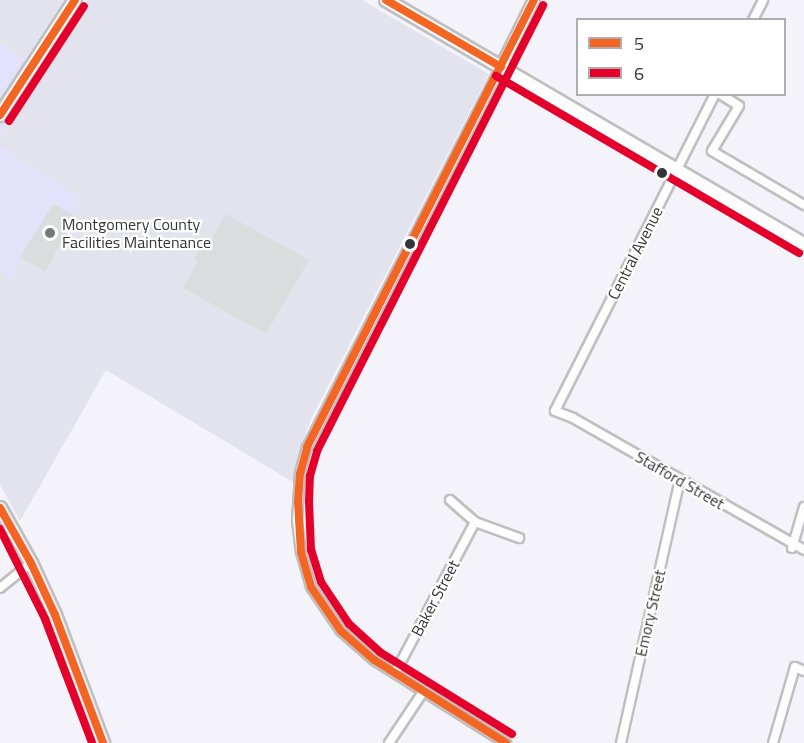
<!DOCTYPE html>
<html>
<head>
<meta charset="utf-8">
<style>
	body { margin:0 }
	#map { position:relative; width:804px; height:743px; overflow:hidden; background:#f3f3f9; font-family:"Titillium Web",sans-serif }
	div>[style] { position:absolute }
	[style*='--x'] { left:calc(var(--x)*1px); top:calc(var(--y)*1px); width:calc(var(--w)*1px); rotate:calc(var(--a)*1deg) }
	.built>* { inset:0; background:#e3e3ee }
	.green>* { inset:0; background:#e2e2fa }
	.building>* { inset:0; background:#dbdcde }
	.roads { filter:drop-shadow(2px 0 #bfbfc3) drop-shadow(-2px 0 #bfbfc3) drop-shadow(0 2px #bfbfc3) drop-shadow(0 -2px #bfbfc3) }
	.minor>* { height:8px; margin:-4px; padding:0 4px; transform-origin:4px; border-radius:4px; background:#fdfdfe }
	.tertiary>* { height:10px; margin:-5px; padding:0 5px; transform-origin:5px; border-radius:5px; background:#fdfdfe }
	.secondary>* { height:12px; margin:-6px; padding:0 6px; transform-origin:6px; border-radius:6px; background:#fdfdfe }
	.primary>* { height:12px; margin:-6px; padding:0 6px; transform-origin:6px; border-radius:6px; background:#f2f2f7 }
	.bus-1>* { height:8px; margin:-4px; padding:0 4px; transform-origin:4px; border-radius:4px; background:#f26522 }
	.bus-2>* { height:8px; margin:-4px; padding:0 4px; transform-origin:4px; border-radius:4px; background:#e4002b }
	.dots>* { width:16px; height:16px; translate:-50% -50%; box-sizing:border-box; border:3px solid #fff; border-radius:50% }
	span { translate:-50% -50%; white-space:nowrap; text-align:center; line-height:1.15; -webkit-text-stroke:4.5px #fff; paint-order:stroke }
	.poi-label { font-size:16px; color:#353539 }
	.left { translate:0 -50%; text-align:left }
	.street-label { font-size:16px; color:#353539 }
	.legend { position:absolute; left:576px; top:18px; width:210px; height:78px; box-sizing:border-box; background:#fff; border:2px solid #aeaeb0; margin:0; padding:8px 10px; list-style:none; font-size:18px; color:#353539 }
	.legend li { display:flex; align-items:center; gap:12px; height:30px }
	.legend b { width:30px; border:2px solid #aeaeb0 }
</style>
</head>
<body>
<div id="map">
	<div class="built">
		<div style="clip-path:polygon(0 0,64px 0,24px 61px,0 43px)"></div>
		<div style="clip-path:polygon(87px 0,362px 0,489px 74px,312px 417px,303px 440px,293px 482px,106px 370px,20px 521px,0 485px,0 134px)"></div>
	</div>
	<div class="green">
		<div style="clip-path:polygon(0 43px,40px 71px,0 134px)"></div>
		<div style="clip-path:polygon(0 147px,80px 198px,71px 214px,53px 204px,31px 239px,28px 238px,12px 278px,0 271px)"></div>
	</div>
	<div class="building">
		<div style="clip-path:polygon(53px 204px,75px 216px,45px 272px,20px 257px)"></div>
		<div style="clip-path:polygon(226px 214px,309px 260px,266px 334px,183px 288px,198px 262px,194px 259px,205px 241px,209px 243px)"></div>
	</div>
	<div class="roads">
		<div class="minor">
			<div style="--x:753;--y:20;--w:22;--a:-63"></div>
			<div style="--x:501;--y:67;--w:427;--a:117"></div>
			<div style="--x:307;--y:447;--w:28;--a:105"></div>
			<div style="--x:300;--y:474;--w:47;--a:93.7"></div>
			<div style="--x:297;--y:521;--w:31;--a:83"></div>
			<div style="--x:301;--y:552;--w:36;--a:74"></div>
			<div style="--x:311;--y:587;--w:53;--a:55.7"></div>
			<div style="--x:341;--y:631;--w:44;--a:41.3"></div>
			<div style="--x:374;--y:660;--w:156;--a:32.2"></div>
			<div style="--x:715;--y:94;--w:355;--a:116.8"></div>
			<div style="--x:555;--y:411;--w:19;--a:21"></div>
			<div style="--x:573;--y:418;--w:266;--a:29.7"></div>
			<div style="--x:720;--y:94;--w:22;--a:32"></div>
			<div style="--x:739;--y:106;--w:52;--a:121"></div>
			<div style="--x:712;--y:151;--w:107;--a:30.4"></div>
			<div style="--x:450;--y:500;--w:33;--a:41"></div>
			<div style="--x:475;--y:522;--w:47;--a:20"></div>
			<div style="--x:792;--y:548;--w:43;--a:-73.7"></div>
			<div style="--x:0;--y:588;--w:40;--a:-39"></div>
			<div style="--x:395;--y:673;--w:171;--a:-62.1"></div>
			<div style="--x:389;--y:743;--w:61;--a:-56.3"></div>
			<div style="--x:621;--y:743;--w:266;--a:-77.4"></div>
			<div style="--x:773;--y:743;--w:79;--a:-73.9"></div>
			<div style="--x:795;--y:667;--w:10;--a:24"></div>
		</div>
		<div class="tertiary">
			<div style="--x:501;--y:67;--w:75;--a:-63.8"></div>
		</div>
		<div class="secondary">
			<div style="--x:386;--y:0;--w:484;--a:30.3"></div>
			<div style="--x:0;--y:115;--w:137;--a:-56.9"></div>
		</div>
		<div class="primary">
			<div style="--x:0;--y:508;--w:63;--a:60.6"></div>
			<div style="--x:31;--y:563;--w:57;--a:65.2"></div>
			<div style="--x:55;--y:615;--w:137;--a:69.4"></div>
		</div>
	</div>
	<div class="bus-1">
		<div style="--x:386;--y:0;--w:133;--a:30.2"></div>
		<div style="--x:0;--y:115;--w:137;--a:-56.9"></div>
		<div style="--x:0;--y:508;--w:63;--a:60.6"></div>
		<div style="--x:31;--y:563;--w:57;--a:65.2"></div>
		<div style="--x:55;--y:615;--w:137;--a:69.4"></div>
		<div style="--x:506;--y:743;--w:156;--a:-147.8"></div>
		<div style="--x:374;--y:660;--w:44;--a:-138.7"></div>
		<div style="--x:341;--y:631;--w:53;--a:-124.3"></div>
		<div style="--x:311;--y:587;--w:36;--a:-106"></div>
		<div style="--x:301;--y:552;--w:50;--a:-93.4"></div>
		<div style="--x:298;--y:502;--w:28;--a:-86"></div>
		<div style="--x:300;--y:474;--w:28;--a:-75"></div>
		<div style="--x:307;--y:447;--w:501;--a:-63.08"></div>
	</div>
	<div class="bus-2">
		<div style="--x:496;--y:76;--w:351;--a:30.3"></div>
		<div style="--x:9;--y:121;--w:137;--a:-56.9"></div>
		<div style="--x:0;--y:529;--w:101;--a:63.4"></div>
		<div style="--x:45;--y:619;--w:133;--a:69.2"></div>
		<div style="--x:512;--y:734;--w:155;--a:-148.2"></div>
		<div style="--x:380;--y:652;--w:42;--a:-137.9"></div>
		<div style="--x:349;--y:624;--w:50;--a:-123.7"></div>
		<div style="--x:321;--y:582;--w:34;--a:-107"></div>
		<div style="--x:311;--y:550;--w:48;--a:-92.4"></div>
		<div style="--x:309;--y:502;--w:26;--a:-88"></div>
		<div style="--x:310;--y:476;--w:26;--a:-74"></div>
		<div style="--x:317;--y:451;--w:500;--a:-63.1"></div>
	</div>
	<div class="dots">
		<div style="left:662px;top:173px;background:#353539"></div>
		<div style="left:50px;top:233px;background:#78787c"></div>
		<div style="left:410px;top:244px;background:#353539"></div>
	</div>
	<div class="poi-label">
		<span class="left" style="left:62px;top:233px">Montgomery County<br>Facilities Maintenance</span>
	</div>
	<div class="street-label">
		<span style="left:635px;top:253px;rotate:-63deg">Central Avenue</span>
		<span style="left:680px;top:480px;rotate:30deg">Stafford Street</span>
		<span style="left:435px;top:598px;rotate:-62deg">Baker Street</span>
		<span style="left:650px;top:613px;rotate:-77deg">Emory Street</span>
	</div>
	<ul class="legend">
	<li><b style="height:8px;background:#f26522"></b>5</li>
	<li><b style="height:8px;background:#e4002b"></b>6</li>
	</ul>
</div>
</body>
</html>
